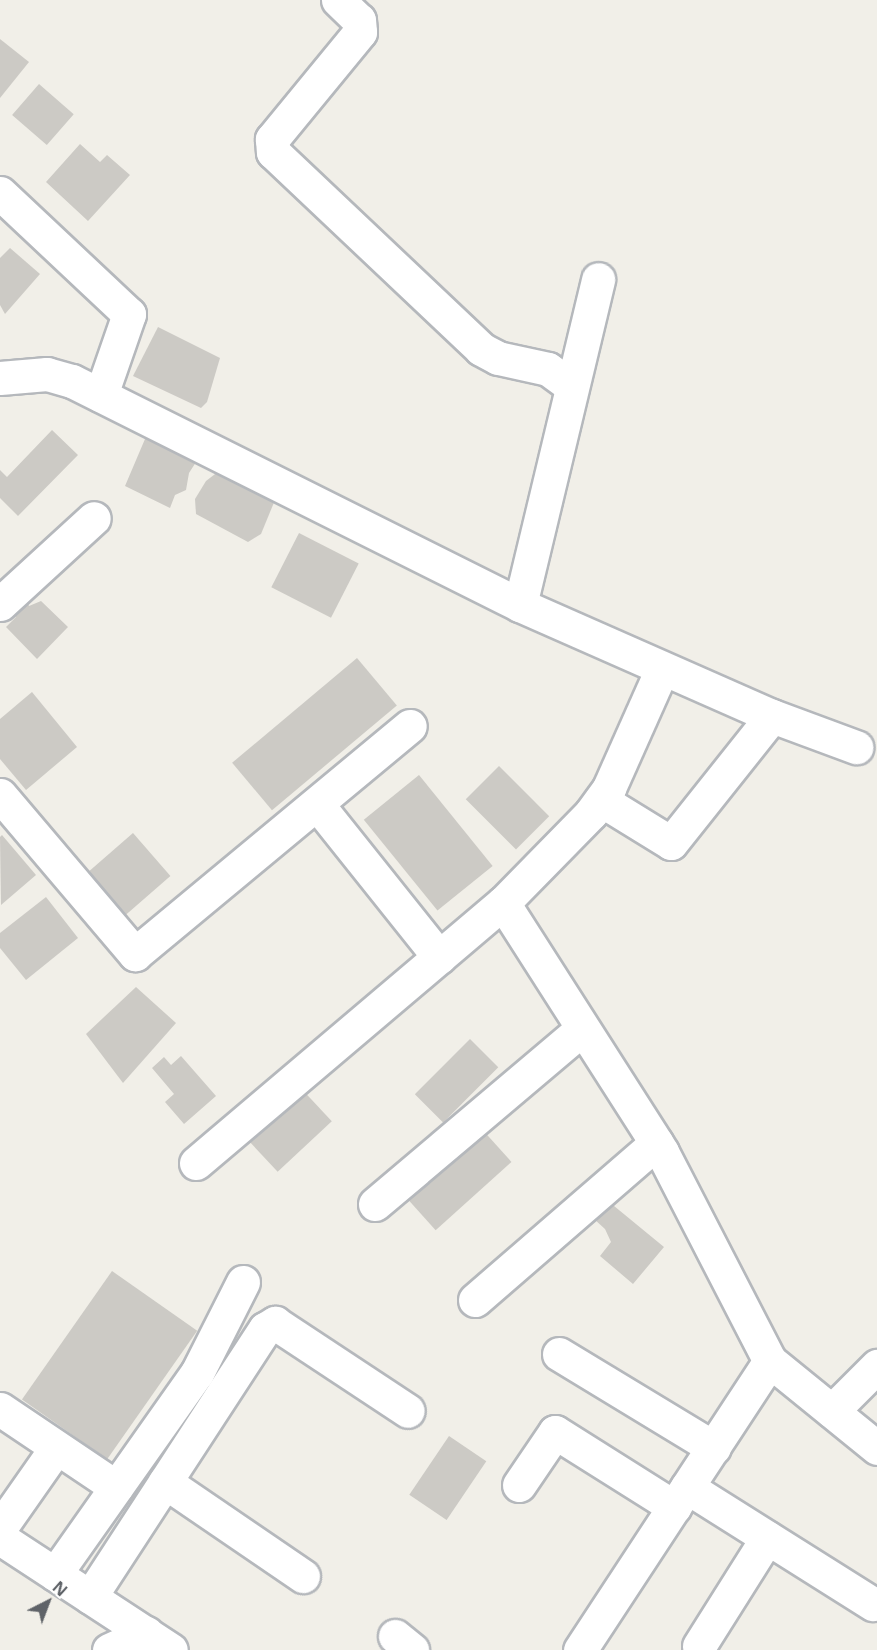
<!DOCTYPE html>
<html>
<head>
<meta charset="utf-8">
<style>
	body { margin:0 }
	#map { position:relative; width:877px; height:1650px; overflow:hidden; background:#f1efe8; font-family:"Noto Sans",sans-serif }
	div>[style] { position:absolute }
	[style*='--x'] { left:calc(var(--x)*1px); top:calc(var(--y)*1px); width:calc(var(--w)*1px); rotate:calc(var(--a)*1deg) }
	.building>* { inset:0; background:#cccac5; transform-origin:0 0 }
	.roads { filter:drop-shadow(2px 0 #b5b8bc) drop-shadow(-2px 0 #b5b8bc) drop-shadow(0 2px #b5b8bc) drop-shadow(0 -2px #b5b8bc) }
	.minor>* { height:33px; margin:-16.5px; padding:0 16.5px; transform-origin:16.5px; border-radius:16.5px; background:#fff }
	span { translate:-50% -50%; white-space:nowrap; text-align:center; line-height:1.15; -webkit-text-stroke:6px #fff; paint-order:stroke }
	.north { position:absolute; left:18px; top:1572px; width:60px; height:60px; -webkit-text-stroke:4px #fff; paint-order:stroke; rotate:42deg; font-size:16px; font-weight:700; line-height:24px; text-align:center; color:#5f6368 }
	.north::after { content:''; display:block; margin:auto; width:21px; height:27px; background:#5f6368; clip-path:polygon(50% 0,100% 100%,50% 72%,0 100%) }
</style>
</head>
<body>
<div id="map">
	<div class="building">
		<div style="clip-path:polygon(0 39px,29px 62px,0 98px)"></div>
		<div style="left:39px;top:84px;width:46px;height:41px;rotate:41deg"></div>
		<div style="clip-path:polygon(80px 144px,100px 162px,107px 155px,130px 175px,88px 221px,46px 182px)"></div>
		<div style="clip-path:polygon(10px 248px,40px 274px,5px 314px,0 305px,0 258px)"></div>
		<div style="clip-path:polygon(158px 327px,220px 358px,207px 402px,201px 408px,133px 376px)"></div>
		<div style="clip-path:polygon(52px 430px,78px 455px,18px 516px,0 498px,0 470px,7px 477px)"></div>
		<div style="clip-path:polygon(157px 437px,198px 459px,189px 473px,186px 490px,175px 495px,170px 508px,125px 486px,145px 439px)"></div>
		<div style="clip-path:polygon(219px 471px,275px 500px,261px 534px,248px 542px,196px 514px,195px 499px,206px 481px)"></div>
		<div style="left:299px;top:533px;width:67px;height:61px;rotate:27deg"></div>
		<div style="clip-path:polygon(26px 598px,29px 606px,41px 601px,68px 627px,37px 659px,6px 627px,16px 617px,11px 605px)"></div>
		<div style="left:357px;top:658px;width:62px;height:163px;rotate:50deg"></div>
		<div style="clip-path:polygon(32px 692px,77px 747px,26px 790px,0 759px,0 719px)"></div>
		<div style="left:499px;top:766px;width:71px;height:47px;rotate:45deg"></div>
		<div style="left:419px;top:775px;width:117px;height:71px;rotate:51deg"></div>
		<div style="left:133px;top:833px;width:57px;height:62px;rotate:49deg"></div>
		<div style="clip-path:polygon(2px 835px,36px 875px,1px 905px,0 837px)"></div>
		<div style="clip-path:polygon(46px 897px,78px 938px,26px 980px,0 948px,0 933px)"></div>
		<div style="clip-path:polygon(136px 987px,176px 1023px,123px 1083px,86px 1034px)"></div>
		<div style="left:470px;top:1039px;width:40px;height:78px;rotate:45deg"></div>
		<div style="clip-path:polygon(181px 1056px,216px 1096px,184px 1124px,165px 1102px,174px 1094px,152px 1068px,164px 1057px,171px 1065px)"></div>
		<div style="left:297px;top:1084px;width:51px;height:74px;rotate:47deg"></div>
		<div style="left:480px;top:1127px;width:47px;height:102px;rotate:48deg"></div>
		<div style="clip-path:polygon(608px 1201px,664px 1247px,633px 1284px,600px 1256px,611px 1242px,605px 1229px,594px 1219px)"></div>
		<div style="left:112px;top:1271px;width:104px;height:157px;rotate:35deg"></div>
		<div style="left:449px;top:1436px;width:45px;height:71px;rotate:34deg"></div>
	</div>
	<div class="roads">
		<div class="minor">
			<div style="--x:338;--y:0;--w:29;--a:44"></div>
			<div style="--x:359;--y:20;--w:12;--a:85"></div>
			<div style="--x:360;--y:32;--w:139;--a:129.4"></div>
			<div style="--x:272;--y:139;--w:13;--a:86"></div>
			<div style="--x:273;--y:152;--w:286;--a:43.4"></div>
			<div style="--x:481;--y:349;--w:19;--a:28"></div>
			<div style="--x:498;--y:358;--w:51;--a:12.4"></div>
			<div style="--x:548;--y:369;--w:27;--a:36"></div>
			<div style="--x:0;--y:193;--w:177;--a:43.2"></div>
			<div style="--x:129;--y:314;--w:86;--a:109.1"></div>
			<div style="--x:0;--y:378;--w:47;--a:-4.9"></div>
			<div style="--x:47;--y:374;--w:26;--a:16"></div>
			<div style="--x:72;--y:381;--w:501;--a:26.57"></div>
			<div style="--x:520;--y:605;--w:275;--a:23.8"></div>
			<div style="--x:772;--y:716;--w:90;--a:20.3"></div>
			<div style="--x:0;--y:604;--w:127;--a:-42.5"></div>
			<div style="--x:520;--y:605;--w:335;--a:-76.5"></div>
			<div style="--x:0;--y:795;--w:209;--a:49.7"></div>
			<div style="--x:135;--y:954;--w:357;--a:-39.7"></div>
			<div style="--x:601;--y:800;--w:82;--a:31.6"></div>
			<div style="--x:671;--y:843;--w:162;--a:-51.5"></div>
			<div style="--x:317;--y:804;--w:196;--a:51.4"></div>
			<div style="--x:503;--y:903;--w:295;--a:57.4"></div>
			<div style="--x:662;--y:1152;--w:235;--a:62.7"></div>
			<div style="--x:770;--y:1361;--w:138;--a:39.1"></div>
			<div style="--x:196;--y:1163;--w:402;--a:-40.3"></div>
			<div style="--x:503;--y:903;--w:126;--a:-45.6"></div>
			<div style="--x:591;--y:813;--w:31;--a:-54"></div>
			<div style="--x:609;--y:788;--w:130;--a:-66"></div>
			<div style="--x:375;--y:1204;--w:270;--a:-40.2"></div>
			<div style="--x:475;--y:1300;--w:240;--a:-40.9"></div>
			<div style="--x:559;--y:1354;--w:181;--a:31.2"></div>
			<div style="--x:0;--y:1409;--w:140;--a:33.9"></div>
			<div style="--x:832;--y:1411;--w:64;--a:-45"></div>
			<div style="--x:165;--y:1482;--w:167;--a:34.3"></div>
			<div style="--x:519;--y:1485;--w:64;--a:-55.8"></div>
			<div style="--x:555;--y:1432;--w:141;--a:32.2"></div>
			<div style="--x:687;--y:1487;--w:220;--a:32.2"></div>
			<div style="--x:0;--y:1528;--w:98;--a:-55"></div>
			<div style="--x:0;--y:1538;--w:204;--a:33.2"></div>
			<div style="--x:55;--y:1574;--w:246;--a:-54.8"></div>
			<div style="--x:197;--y:1373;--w:102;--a:-63.2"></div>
			<div style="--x:90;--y:1597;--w:320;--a:-56.9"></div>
			<div style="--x:265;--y:1329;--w:12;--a:-31"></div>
			<div style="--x:275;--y:1323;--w:159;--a:33.5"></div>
			<div style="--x:395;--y:1636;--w:22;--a:39"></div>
			<div style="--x:699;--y:1646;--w:128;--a:-57.8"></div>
			<div style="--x:109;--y:1650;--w:41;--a:-24.7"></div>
			<div style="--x:580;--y:1650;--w:346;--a:-56.7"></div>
		</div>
	</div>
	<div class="north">N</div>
</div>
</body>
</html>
